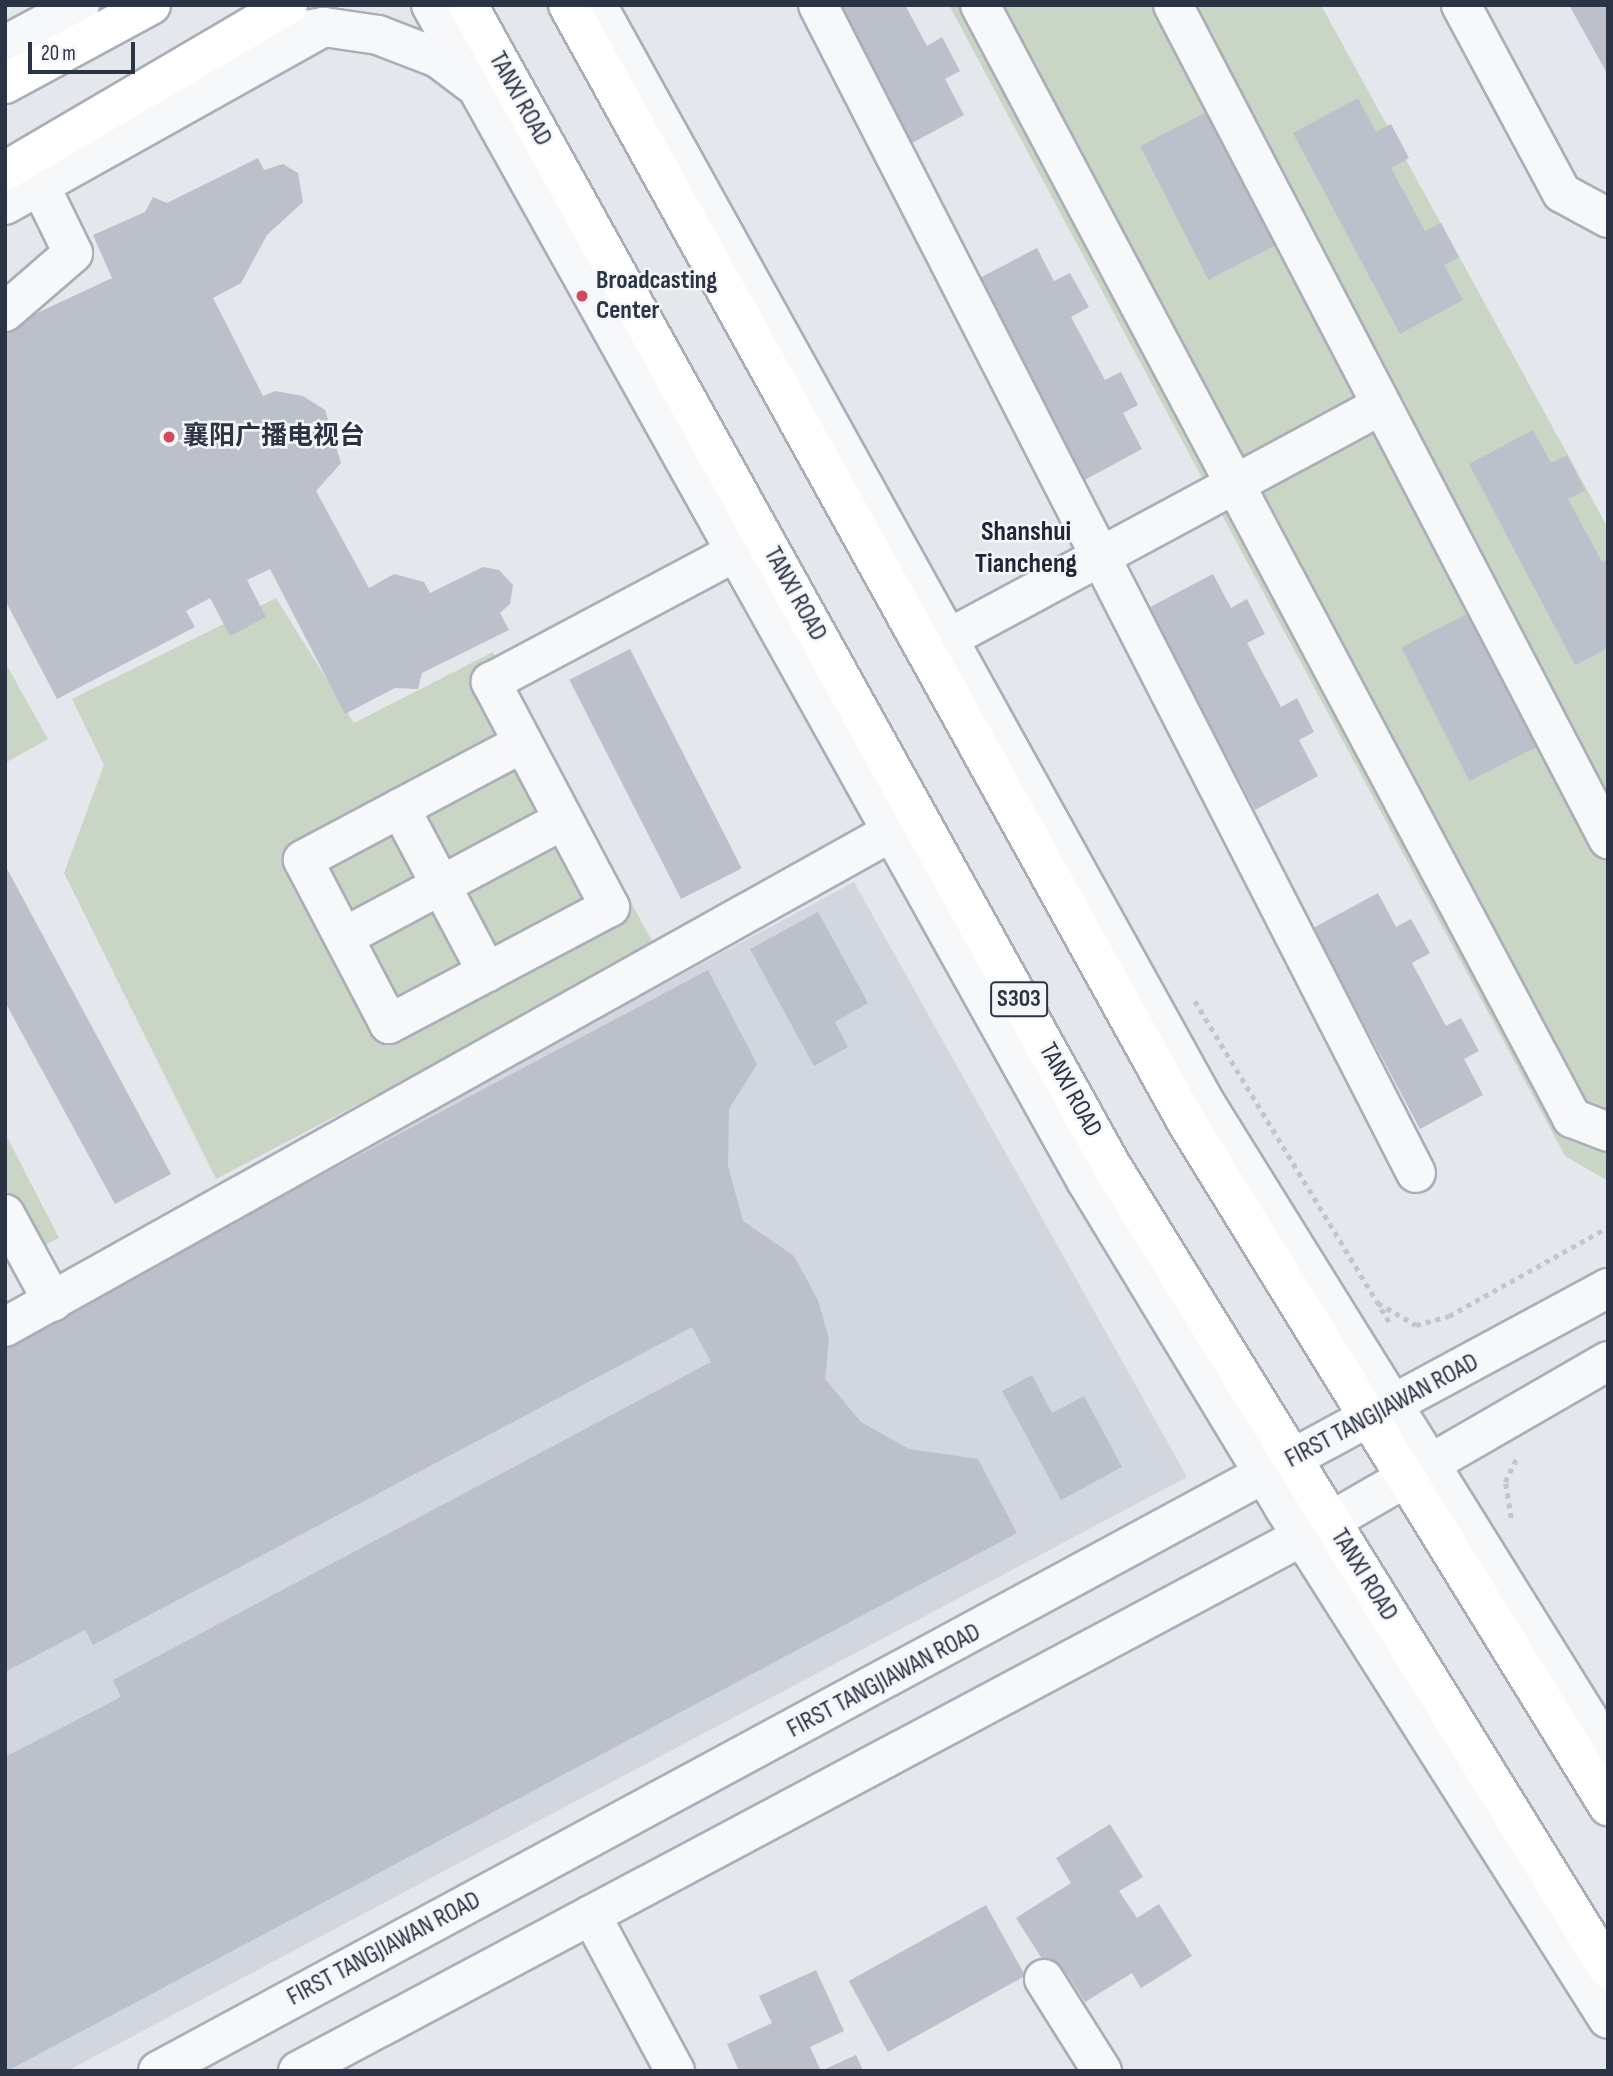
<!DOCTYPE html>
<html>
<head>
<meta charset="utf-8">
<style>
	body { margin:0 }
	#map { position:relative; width:1613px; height:2076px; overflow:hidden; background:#e4e7ec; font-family:"Sofia Sans Condensed","Noto Sans SC",sans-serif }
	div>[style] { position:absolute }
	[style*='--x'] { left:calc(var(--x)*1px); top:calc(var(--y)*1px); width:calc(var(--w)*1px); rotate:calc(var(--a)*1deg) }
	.built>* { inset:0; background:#d2d6de }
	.green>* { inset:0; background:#c9d6c5 }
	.building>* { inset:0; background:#bbc0ca; transform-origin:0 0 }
	.path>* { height:4.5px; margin-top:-2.25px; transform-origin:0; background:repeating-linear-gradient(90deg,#c2c5cb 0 5px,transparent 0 10px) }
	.roads { filter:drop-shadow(2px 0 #a9aeb7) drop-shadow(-2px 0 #a9aeb7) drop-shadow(0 2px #a9aeb7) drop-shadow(0 -2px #a9aeb7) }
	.minor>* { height:38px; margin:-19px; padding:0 19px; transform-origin:19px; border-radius:19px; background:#f7f8fa }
	.major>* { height:38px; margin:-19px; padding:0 19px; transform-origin:19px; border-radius:19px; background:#fff }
	.dots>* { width:19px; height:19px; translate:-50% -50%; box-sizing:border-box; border:4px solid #f4f6f9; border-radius:50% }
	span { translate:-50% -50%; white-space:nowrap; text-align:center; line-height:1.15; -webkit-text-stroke:5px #f4f6f9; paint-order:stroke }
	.shield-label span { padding:2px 5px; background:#f4f6f9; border:2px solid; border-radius:5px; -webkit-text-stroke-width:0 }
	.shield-label { font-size:24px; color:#2b3445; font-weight:700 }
	.street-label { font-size:26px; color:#2b3445 }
	.poi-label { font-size:26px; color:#2b3445; font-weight:700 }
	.left { translate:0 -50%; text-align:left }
	.neighbourhood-label { font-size:28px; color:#1d2536; font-weight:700 }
	.frame { position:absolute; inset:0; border:7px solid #2b3445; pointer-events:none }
	.scale { position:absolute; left:28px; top:42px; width:107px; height:32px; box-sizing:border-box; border:4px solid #2b3445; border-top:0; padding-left:9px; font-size:21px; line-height:24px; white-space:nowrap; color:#2b3445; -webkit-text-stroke:5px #f4f6f9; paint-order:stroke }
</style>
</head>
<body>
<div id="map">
	<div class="built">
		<div style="clip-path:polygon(854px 882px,1187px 1477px,67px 2071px,5px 2071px,5px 1338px)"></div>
	</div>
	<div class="green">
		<div style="clip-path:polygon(949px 5px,1321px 5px,1608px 528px,1608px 1181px,1565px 1156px)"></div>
		<div style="clip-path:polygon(276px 598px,354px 723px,493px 652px,656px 948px,216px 1179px,64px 873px,104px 765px,72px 699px)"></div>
		<div style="clip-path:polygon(6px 664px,48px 739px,5px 763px,5px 665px)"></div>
		<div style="clip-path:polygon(5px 1133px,59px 1238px,5px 1265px)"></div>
	</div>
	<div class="building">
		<div style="clip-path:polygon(825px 5px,905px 5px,927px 46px,942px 37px,960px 71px,945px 79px,964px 115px,901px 149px)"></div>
		<div style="clip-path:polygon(1569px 5px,1608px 5px,1608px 75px)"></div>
		<div style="clip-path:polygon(1358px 98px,1376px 132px,1391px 124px,1409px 158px,1391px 168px,1425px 231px,1441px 223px,1459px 257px,1444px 265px,1463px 300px,1400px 334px,1293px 133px)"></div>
		<div style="left:1207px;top:112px;width:150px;height:75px;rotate:63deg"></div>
		<div style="clip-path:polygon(258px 158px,264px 170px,283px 164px,298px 173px,303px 202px,267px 235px,241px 283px,213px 298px,263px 396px,275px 391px,303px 396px,325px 410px,341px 463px,316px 491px,369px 588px,394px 574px,424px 582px,430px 593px,483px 567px,499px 570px,513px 585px,510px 604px,500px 613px,509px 630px,422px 673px,418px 689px,395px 688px,345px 714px,270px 569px,247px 580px,266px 617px,230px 636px,210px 598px,186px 611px,195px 627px,57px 699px,5px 600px,5px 328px,112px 278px,93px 235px,145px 212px,153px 197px,167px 203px)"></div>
		<div style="clip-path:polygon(1037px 248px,1054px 281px,1070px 273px,1089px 307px,1071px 317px,1105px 380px,1121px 372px,1138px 405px,1123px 413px,1142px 449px,1079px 483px,972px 282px)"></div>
		<div style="clip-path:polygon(1533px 430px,1551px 463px,1567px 455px,1585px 490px,1568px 499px,1602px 562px,1608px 559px,1608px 648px,1575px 665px,1469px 464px)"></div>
		<div style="clip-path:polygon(1213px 574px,1231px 608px,1247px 599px,1265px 634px,1247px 643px,1281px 707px,1297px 698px,1314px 732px,1299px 740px,1318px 776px,1255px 810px,1148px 608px)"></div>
		<div style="left:1469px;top:613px;width:150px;height:76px;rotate:63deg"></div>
		<div style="left:630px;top:649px;width:246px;height:68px;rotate:63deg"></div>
		<div style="clip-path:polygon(5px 865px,171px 1174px,115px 1204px,5px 1002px)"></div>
		<div style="clip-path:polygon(1378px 893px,1396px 927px,1411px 919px,1430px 953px,1412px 963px,1446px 1026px,1461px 1018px,1479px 1051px,1464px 1059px,1483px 1095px,1420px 1129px,1313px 928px)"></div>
		<div style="clip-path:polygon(818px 912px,868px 1003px,835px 1022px,848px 1047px,814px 1066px,750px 949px)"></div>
		<div style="clip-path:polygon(708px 970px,757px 1064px,729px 1109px,728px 1166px,743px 1221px,794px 1256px,818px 1300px,829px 1339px,825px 1379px,861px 1422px,909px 1449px,978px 1459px,1017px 1533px,7px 2071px,5px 1757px,121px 1697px,113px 1680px,711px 1362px,692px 1327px,93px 1645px,85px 1630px,5px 1672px,5px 1343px)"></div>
		<div style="clip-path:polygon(1032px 1375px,1052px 1413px,1084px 1396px,1122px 1467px,1061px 1500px,1002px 1391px)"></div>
		<div style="clip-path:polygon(1110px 1824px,1143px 1877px,1119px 1891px,1137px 1918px,1159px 1904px,1192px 1956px,1141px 1988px,1132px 1973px,1085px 2002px,1067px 1974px,1056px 1981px,1016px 1918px,1071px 1883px,1056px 1858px)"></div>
		<div style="left:986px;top:1905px;width:81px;height:157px;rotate:61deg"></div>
		<div style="clip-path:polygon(816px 1970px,844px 2031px,810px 2047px,821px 2071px,856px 2055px,863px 2071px,739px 2071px,727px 2044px,772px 2023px,759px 1996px)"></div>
	</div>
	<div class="path">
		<div style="--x:1195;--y:1001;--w:376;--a:58.8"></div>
		<div style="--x:1378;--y:1303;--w:44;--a:30.1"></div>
		<div style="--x:1416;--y:1325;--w:34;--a:-15"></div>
		<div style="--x:1449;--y:1316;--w:182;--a:-29.2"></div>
		<div style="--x:1511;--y:1518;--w:36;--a:-99"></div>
		<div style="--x:1505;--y:1482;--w:28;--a:-64"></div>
	</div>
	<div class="roads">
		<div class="minor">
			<div style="--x:431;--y:5;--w:1347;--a:60.87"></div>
			<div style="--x:1087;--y:1182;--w:379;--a:58.8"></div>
			<div style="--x:1283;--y:1506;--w:607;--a:57.64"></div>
			<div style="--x:597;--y:5;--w:1256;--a:61.01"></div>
			<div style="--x:1206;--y:1104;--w:761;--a:58.11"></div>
			<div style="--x:818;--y:5;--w:1312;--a:62.89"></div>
			<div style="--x:980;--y:5;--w:1261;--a:61.99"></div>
			<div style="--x:1572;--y:1118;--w:39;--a:21"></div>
			<div style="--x:1173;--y:5;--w:941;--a:62.45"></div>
			<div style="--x:1461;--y:5;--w:213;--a:61.8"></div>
			<div style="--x:1562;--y:193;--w:52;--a:28.5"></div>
			<div style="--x:299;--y:31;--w:25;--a:-9"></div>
			<div style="--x:324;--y:27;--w:55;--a:8.4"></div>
			<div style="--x:378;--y:35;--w:64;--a:21"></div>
			<div style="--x:438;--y:58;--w:41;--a:37.1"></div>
			<div style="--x:5;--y:45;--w:85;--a:-28.1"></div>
			<div style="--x:5;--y:205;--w:365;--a:-29.2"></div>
			<div style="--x:5;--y:312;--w:90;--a:-40.9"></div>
			<div style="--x:73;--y:253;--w:100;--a:-116.1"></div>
			<div style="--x:927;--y:650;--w:515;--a:-28.31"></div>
			<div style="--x:521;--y:744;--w:247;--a:152"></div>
			<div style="--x:303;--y:860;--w:185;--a:62.3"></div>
			<div style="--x:389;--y:1024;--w:250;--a:-27.9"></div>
			<div style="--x:610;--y:907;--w:255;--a:-117.9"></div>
			<div style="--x:491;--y:682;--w:276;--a:-28"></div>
			<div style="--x:400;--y:808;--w:186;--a:62.1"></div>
			<div style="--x:344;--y:937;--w:248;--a:-28.1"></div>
			<div style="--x:5;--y:1214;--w:100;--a:61.4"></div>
			<div style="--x:5;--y:1327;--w:1040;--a:-29.18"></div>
			<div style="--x:591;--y:1915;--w:177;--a:61.7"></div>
			<div style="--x:1044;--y:1979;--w:109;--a:57.8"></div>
			<div style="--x:158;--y:2071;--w:1648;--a:-28.37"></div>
			<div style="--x:298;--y:2071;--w:1170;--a:-28.03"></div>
			<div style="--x:1331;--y:1521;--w:320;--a:-30"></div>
		</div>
		<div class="major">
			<div style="--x:468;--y:5;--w:1326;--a:61"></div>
			<div style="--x:1111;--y:1165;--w:945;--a:58.28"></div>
			<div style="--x:568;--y:5;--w:1276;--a:61.02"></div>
			<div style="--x:1186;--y:1121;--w:805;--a:58.36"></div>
			<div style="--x:5;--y:84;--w:166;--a:-28.4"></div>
			<div style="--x:5;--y:171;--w:328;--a:-30.4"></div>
		</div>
	</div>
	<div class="dots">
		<div style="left:582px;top:296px;background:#d1495b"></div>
		<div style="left:169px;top:437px;background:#d1495b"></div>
	</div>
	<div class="shield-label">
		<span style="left:1019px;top:999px">S303</span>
	</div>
	<div class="street-label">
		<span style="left:520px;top:99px;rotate:61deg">TANXI ROAD</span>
		<span style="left:795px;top:594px;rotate:61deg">TANXI ROAD</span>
		<span style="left:1070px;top:1090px;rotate:61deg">TANXI ROAD</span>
		<span style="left:1382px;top:1411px;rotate:-28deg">FIRST TANGJIAWAN ROAD</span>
		<span style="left:1364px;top:1575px;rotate:58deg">TANXI ROAD</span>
		<span style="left:884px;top:1681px;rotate:-28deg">FIRST TANGJIAWAN ROAD</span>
		<span style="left:384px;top:1949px;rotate:-28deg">FIRST TANGJIAWAN ROAD</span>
	</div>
	<div class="poi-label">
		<span class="left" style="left:596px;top:296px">Broadcasting<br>Center</span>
		<span class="left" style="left:183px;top:437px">襄阳广播电视台</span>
	</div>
	<div class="neighbourhood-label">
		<span style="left:1026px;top:548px">Shanshui<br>Tiancheng</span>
	</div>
	<div class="frame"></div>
	<div class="scale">20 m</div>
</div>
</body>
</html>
